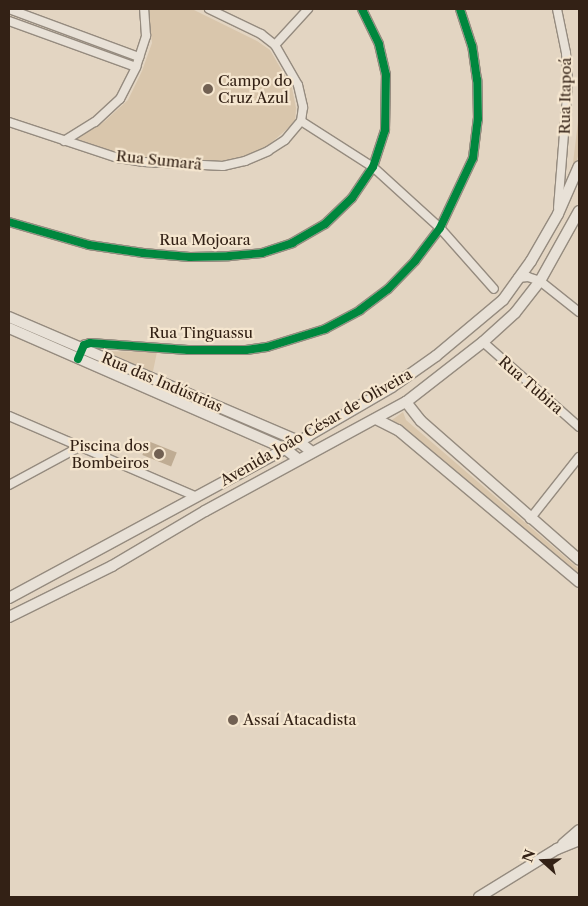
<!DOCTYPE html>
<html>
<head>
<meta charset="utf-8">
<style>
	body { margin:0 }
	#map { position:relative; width:588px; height:906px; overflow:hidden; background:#e3d5c2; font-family:"Libre Caslon Text",serif }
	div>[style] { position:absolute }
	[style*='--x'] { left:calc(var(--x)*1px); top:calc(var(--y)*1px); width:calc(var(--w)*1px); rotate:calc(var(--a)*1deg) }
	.green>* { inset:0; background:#d9c6ac }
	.water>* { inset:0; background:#bfac93; transform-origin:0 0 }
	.roads { filter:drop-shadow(1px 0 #958b7f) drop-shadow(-1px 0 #958b7f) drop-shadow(0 1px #958b7f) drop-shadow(0 -1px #958b7f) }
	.street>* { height:8px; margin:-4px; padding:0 4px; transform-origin:4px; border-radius:4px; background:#e8e1d7 }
	.secondary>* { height:10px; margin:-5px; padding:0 5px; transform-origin:5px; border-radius:5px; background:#e8e1d7 }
	.cycleway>* { height:8px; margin:-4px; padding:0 4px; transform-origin:4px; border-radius:4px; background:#00873e }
	.dots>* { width:14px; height:14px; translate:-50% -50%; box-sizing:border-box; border:2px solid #f5e6cf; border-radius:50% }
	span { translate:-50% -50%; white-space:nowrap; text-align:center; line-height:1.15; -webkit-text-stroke:4.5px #f5e6cf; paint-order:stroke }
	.poi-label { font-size:15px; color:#332115 }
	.left { translate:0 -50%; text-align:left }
	.right { translate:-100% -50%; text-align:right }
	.street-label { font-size:15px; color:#332115 }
	.frame { position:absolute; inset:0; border:10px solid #332115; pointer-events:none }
	.north { position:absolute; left:518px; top:836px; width:50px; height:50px; -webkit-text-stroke:4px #f5e6cf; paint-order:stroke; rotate:290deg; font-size:14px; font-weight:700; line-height:20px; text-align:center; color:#332115 }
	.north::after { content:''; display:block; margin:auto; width:18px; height:22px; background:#332115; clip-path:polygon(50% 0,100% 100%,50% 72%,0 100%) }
</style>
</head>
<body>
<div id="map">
	<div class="green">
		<div style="clip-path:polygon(148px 9px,192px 9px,257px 41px,270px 50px,292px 88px,296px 108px,295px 122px,264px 149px,222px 163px,125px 155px,77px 139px,105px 121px,128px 100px,142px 71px,152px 43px)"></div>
		<div style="clip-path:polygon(579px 113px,579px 153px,571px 180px)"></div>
		<div style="clip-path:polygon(93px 351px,157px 352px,152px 376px)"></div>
		<div style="clip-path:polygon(403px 412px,406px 420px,579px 569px,579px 575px,392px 420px)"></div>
	</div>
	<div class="water">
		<div style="left:148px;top:441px;width:31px;height:15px;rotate:22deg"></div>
	</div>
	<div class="roads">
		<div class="street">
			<div style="--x:9;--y:9;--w:139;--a:20.3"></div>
			<div style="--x:209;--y:9;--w:58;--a:25.7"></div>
			<div style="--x:261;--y:34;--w:18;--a:38"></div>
			<div style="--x:275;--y:45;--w:46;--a:60.1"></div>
			<div style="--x:298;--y:85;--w:23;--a:77"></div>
			<div style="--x:303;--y:107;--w:14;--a:98"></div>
			<div style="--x:557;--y:9;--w:45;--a:78.4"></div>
			<div style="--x:566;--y:53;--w:31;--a:86"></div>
			<div style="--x:568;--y:84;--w:124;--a:94.6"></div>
			<div style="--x:9;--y:21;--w:135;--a:19.9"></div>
			<div style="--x:275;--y:45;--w:49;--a:-47.5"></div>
			<div style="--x:301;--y:121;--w:85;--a:32.6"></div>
			<div style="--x:373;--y:167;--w:91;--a:42.3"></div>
			<div style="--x:440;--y:228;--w:81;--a:48.5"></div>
			<div style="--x:9;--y:122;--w:115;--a:18.3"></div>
			<div style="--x:118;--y:158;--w:26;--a:9"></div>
			<div style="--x:144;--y:162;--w:79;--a:2.9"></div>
			<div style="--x:223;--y:166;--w:23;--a:-13"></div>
			<div style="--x:245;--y:161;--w:25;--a:-23"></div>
			<div style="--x:268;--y:151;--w:20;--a:-33"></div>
			<div style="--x:285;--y:140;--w:25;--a:-50"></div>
			<div style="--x:64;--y:141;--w:36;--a:-32"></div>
			<div style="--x:95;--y:122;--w:34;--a:-43"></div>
			<div style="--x:120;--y:99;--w:36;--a:-63"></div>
			<div style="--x:136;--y:67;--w:33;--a:-72"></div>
			<div style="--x:146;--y:36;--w:27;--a:-94"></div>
			<div style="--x:9;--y:222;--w:83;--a:16"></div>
			<div style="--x:89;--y:245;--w:55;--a:8.4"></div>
			<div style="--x:143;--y:253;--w:47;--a:4.9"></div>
			<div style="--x:190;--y:257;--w:39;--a:-1"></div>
			<div style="--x:229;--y:256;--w:33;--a:-5"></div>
			<div style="--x:262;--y:253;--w:32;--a:-18"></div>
			<div style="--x:292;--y:243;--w:38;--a:-30"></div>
			<div style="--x:325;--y:224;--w:37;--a:-44"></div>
			<div style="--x:352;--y:198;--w:37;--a:-56"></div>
			<div style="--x:373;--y:167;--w:39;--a:-72"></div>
			<div style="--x:385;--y:130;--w:55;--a:-89"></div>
			<div style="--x:386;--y:75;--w:32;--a:-103"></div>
			<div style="--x:379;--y:44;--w:39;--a:-116"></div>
			<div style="--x:518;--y:278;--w:10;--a:-6"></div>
			<div style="--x:528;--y:277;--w:13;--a:18"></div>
			<div style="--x:540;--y:281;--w:50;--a:38.5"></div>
			<div style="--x:483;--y:342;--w:128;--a:41.5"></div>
			<div style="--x:81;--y:351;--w:7;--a:-63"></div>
			<div style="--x:84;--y:345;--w:6;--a:-18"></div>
			<div style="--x:90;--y:343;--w:98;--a:4.1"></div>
			<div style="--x:188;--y:350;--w:58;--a:0"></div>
			<div style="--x:246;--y:350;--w:21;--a:-8"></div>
			<div style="--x:267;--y:347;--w:61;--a:-17.2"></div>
			<div style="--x:325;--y:329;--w:40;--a:-28"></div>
			<div style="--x:360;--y:310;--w:35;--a:-37"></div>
			<div style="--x:388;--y:289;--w:39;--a:-46"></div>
			<div style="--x:415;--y:261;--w:41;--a:-52.9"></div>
			<div style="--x:440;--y:228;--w:77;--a:-64.8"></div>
			<div style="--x:473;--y:158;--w:39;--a:-83"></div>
			<div style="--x:478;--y:119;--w:39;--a:-91"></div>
			<div style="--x:477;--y:80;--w:34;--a:-98"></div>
			<div style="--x:472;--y:46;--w:39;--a:-108"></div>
			<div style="--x:9;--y:416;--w:202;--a:23.3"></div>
			<div style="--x:9;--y:485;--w:82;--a:-28.4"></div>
			<div style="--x:530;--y:519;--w:79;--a:-51.7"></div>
		</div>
		<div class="secondary">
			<div style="--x:9;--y:317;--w:314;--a:23.2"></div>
			<div style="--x:298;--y:441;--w:18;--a:38"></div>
			<div style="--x:9;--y:328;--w:300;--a:23.6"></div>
			<div style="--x:284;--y:448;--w:18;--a:38"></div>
			<div style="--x:406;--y:402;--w:24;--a:52"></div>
			<div style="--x:421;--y:421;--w:210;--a:41.3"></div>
			<div style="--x:376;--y:419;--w:25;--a:27"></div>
			<div style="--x:398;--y:430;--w:236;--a:40"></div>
			<div style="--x:9;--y:598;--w:340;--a:-28.4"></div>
			<div style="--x:308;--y:436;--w:97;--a:-30.3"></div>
			<div style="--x:392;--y:387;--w:54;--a:-35.2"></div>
			<div style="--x:436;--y:356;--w:87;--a:-39.9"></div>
			<div style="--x:503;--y:300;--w:48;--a:-54.3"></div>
			<div style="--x:531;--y:261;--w:54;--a:-60.1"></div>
			<div style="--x:558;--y:214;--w:52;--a:-66.4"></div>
			<div style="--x:9;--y:617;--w:115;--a:-26.3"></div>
			<div style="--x:112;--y:566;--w:108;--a:-30.6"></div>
			<div style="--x:205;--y:511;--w:229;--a:-28.5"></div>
			<div style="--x:406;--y:402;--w:98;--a:-37.9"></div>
			<div style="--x:483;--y:342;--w:43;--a:-42.2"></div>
			<div style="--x:515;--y:313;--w:41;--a:-52"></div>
			<div style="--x:540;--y:281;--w:80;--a:-60.9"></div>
			<div style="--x:563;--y:844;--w:21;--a:-41"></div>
			<div style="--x:479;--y:897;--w:92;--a:-31.6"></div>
			<div style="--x:557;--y:849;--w:24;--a:-22"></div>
		</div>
	</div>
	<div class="cycleway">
		<div style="--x:9;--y:222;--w:83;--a:16"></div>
		<div style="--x:89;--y:245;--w:55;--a:8.4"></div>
		<div style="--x:143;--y:253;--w:47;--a:4.9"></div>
		<div style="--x:190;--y:257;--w:39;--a:-1"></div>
		<div style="--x:229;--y:256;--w:33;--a:-5"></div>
		<div style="--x:262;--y:253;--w:32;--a:-18"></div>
		<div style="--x:292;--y:243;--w:38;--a:-30"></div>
		<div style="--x:325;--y:224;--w:37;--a:-44"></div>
		<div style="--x:352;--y:198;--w:37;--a:-56"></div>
		<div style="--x:373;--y:167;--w:39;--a:-72"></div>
		<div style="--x:385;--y:130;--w:55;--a:-89"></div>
		<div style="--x:386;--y:75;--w:32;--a:-103"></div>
		<div style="--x:379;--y:44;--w:39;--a:-116"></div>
		<div style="--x:78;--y:359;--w:15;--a:-67"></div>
		<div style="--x:84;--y:345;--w:6;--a:-18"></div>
		<div style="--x:90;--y:343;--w:98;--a:4.1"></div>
		<div style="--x:188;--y:350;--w:58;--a:0"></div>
		<div style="--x:246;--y:350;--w:21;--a:-8"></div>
		<div style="--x:267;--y:347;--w:61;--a:-17.2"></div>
		<div style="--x:325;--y:329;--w:40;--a:-28"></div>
		<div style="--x:360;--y:310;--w:35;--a:-37"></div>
		<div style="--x:388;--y:289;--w:39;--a:-46"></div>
		<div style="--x:415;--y:261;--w:41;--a:-52.9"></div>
		<div style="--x:440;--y:228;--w:77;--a:-64.8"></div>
		<div style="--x:473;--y:158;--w:39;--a:-83"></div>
		<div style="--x:478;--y:119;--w:39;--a:-91"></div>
		<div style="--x:477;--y:80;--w:34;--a:-98"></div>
		<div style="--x:472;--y:46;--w:39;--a:-108"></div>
	</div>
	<div class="dots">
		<div style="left:208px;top:89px;background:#716052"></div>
		<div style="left:159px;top:454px;background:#716052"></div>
		<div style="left:233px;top:720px;background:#716052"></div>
	</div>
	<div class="poi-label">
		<span class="left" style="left:218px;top:89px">Campo do<br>Cruz Azul</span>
		<span class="right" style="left:149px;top:454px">Piscina dos<br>Bombeiros</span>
		<span class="left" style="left:243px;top:720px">Assaí Atacadista</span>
	</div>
	<div class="street-label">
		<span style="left:565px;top:96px;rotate:-89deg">Rua Itapoá</span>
		<span style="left:159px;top:160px;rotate:6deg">Rua Sumarã</span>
		<span style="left:205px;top:240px">Rua Mojoara</span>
		<span style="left:201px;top:333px">Rua Tinguassu</span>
		<span style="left:162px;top:382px;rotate:23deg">Rua das Indústrias</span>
		<span style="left:531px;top:385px;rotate:41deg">Rua Tubira</span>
		<span style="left:316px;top:427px;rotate:-30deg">Avenida João César de Oliveira</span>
	</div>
	<div class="frame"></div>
	<div class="north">N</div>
</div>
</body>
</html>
